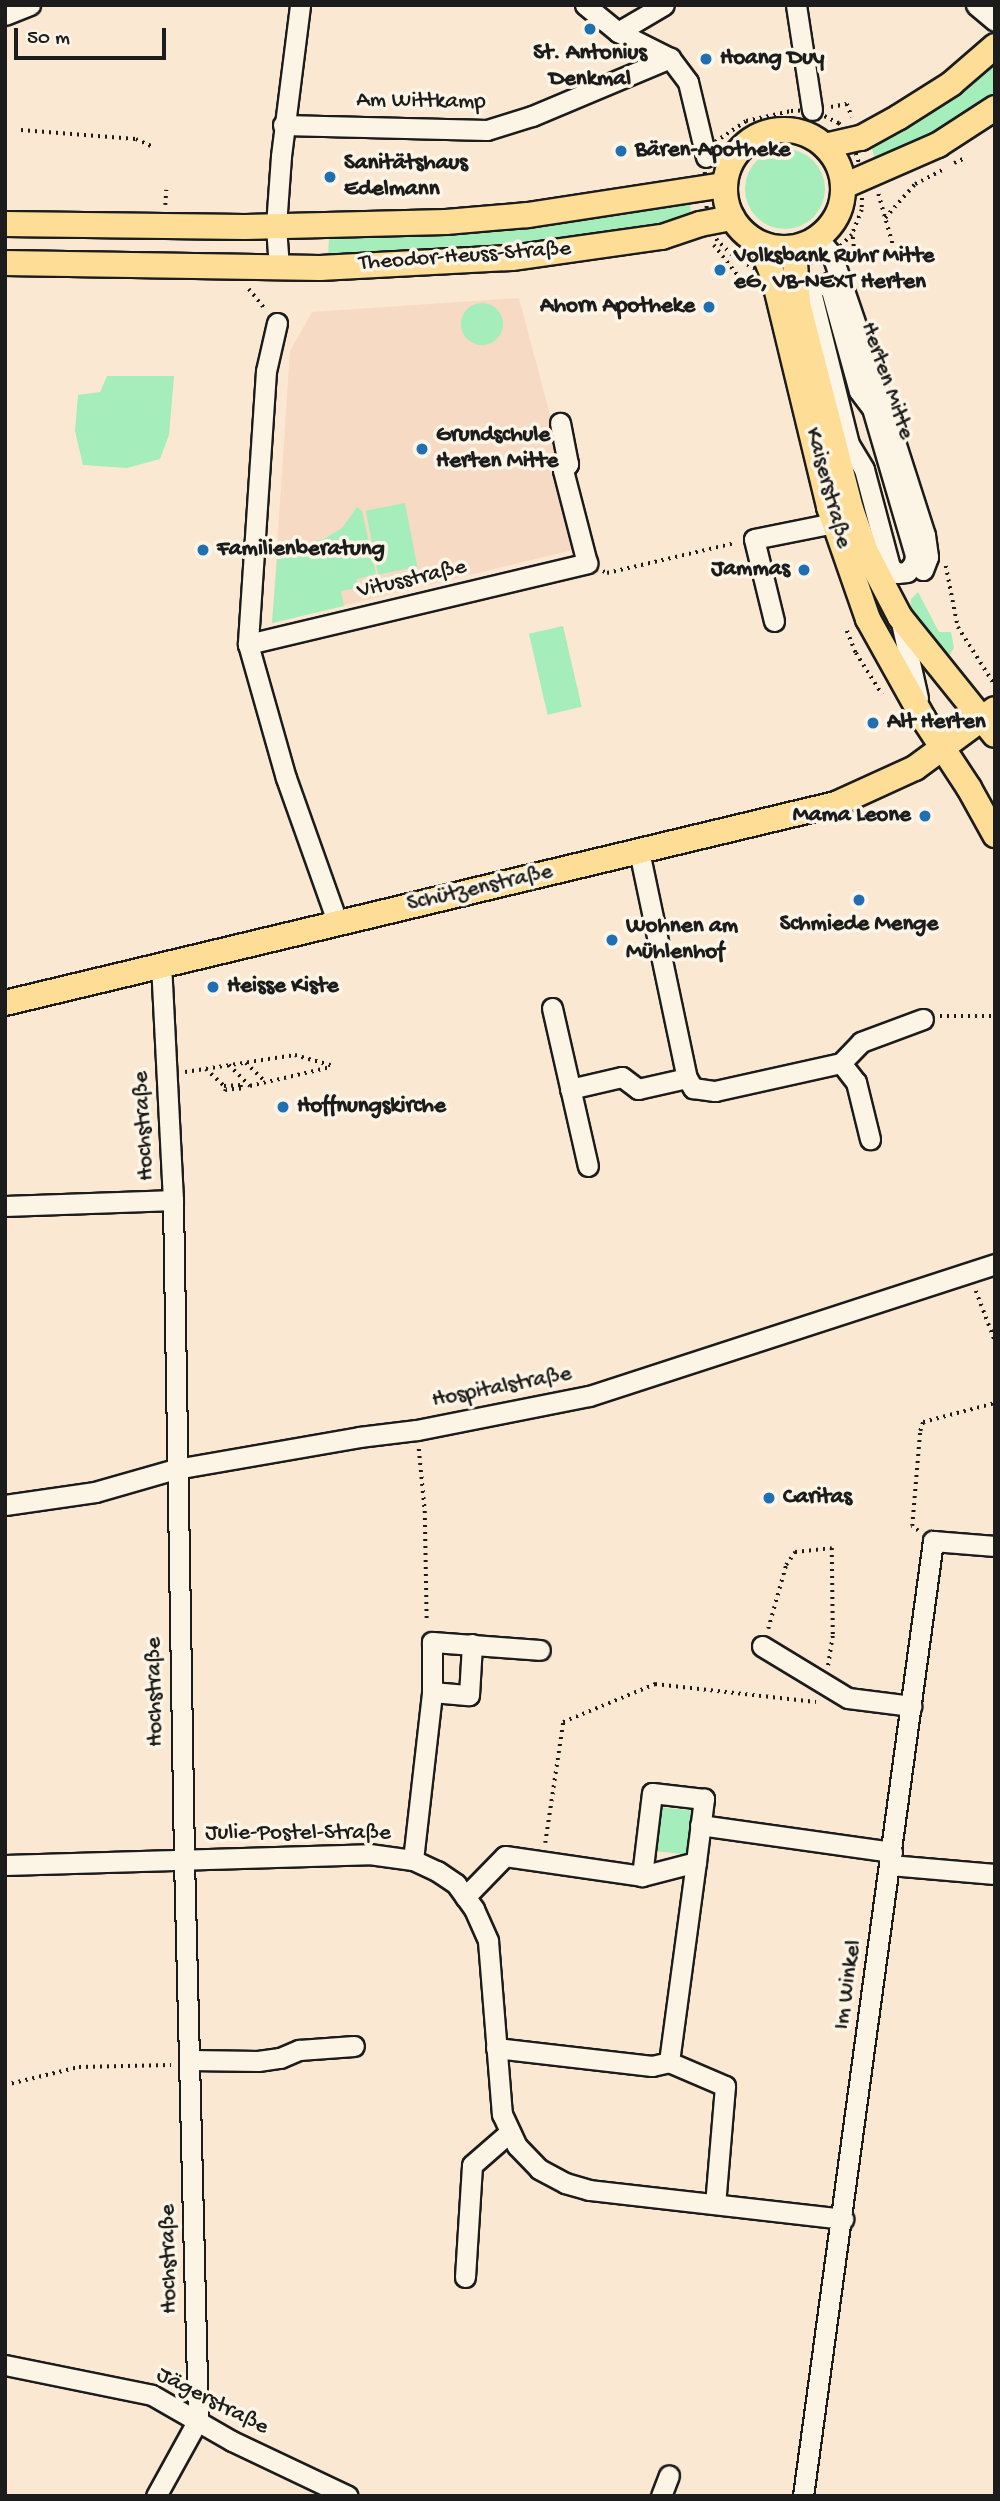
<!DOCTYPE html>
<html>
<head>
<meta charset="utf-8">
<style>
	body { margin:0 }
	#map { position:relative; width:1000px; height:2501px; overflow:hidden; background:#fbe8d3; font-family:"Gochi Hand",sans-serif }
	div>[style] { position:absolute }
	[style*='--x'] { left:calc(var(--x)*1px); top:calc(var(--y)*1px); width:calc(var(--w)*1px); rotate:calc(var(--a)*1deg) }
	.built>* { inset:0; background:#f7dac4 }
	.green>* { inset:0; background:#a5edbb; transform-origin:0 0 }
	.round { border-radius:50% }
	.path>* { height:3.5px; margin-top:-1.75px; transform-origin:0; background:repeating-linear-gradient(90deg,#1c1c1c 0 2px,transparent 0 7px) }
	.roads { filter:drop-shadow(2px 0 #1c1c1c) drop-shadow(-2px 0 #1c1c1c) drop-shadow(0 2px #1c1c1c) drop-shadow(0 -2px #1c1c1c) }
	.minor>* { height:19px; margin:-9.5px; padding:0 9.5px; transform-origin:9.5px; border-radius:9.5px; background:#fcf5e5 }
	.major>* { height:24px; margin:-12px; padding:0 12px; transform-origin:12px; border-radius:12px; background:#fedd96 }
	.major>.ring { margin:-12px; padding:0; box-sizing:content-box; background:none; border:24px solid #fedd96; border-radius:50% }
	.dots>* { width:19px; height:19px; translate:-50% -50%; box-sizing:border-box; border:4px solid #fcf5e5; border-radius:50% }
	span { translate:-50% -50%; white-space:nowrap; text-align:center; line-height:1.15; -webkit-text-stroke:7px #fcf5e5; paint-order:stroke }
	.poi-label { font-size:23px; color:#1c1c1c; font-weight:700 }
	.left { translate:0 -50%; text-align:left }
	.right { translate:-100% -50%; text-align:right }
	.street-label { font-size:23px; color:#1c1c1c }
	.frame { position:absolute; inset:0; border:7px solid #1c1c1c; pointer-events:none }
	.scale { position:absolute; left:14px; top:28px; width:152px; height:32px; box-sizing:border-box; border:4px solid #1c1c1c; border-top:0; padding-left:9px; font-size:21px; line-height:24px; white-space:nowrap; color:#1c1c1c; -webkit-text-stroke:5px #fcf5e5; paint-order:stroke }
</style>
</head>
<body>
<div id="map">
	<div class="built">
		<div style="clip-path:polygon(519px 298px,585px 547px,272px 623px,290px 351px,312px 312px)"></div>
	</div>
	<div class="green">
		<div style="clip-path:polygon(995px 66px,995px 98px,965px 120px,876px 163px,870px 142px,922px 117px)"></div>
		<div class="round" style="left:745px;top:149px;width:80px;height:80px"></div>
		<div style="clip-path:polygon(689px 199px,692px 219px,588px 238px,485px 249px,328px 258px,329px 236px)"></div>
		<div class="round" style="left:461px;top:303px;width:42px;height:42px"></div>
		<div style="clip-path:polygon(107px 376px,174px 376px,169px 435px,160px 459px,127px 468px,83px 465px,75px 431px,78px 395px,100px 392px)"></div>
		<div style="left:405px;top:503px;width:65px;height:40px;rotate:79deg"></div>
		<div style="clip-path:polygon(357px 507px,362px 511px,376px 574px,357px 579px,358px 588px,341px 591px,344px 606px,272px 623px,278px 549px,324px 539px,342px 528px)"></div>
		<div style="clip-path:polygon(918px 592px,939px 632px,951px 632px,954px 648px,945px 663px,910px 614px,911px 599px)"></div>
		<div style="left:563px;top:626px;width:83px;height:35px;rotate:77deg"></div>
		<div style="left:657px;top:1807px;width:37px;height:44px;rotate:6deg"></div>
	</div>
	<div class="path">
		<div style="--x:831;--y:107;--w:16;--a:-11"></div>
		<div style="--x:847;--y:104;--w:14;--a:69"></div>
		<div style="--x:812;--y:110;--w:30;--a:26"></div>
		<div style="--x:839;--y:123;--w:21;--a:53"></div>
		<div style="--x:852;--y:140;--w:39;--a:73"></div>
		<div style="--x:863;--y:177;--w:33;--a:92"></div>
		<div style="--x:862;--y:210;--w:27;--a:112"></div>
		<div style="--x:852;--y:235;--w:28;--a:135"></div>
		<div style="--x:832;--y:255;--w:40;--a:159"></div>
		<div style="--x:795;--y:269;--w:40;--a:180"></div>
		<div style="--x:755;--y:269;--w:20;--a:-153"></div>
		<div style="--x:737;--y:260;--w:28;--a:-136"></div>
		<div style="--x:717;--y:241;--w:21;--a:-113"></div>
		<div style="--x:709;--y:222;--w:35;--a:-100"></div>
		<div style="--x:703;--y:188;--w:31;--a:-84"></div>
		<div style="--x:706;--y:157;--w:17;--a:-59"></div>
		<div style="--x:715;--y:142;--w:37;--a:-34"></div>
		<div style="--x:746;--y:121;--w:46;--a:-12.5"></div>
		<div style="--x:791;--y:111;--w:21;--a:-3"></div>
		<div style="--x:21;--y:130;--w:115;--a:4.5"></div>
		<div style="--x:136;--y:139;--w:17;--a:25"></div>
		<div style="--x:954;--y:163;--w:10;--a:-24"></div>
		<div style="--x:165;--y:205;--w:15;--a:-86"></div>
		<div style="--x:885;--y:218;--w:45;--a:-48.6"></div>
		<div style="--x:915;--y:184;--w:33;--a:-27"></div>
		<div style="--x:853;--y:237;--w:20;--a:84"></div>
		<div style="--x:714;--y:245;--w:47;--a:51.9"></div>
		<div style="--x:743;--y:282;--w:8;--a:-7"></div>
		<div style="--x:852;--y:261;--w:43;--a:-14.7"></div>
		<div style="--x:894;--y:250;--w:58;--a:-105.9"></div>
		<div style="--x:249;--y:289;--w:27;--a:51"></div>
		<div style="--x:946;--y:566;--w:62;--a:78.9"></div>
		<div style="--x:958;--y:627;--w:69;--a:57.5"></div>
		<div style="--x:603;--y:571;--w:4;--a:27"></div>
		<div style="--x:607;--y:573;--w:131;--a:-13.2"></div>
		<div style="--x:847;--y:631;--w:24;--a:68"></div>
		<div style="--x:856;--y:653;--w:49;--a:57.6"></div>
		<div style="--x:940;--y:1016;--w:55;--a:0"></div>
		<div style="--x:246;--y:1063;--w:28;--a:44"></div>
		<div style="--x:229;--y:1065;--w:30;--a:45"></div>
		<div style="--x:250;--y:1086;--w:83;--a:-13.2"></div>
		<div style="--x:206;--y:1069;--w:25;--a:43"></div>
		<div style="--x:224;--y:1086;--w:17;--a:-3"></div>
		<div style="--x:241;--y:1085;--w:4;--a:90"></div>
		<div style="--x:241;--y:1089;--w:15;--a:176"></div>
		<div style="--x:226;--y:1090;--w:2;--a:117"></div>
		<div style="--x:185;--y:1072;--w:111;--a:-8.8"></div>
		<div style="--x:295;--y:1055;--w:40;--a:16"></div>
		<div style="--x:976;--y:1291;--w:53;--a:69.2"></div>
		<div style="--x:419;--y:1449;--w:62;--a:84.5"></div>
		<div style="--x:425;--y:1511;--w:112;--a:89"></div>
		<div style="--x:918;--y:1531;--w:8;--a:-140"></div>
		<div style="--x:912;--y:1526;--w:95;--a:-85.2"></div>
		<div style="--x:920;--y:1431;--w:9;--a:-72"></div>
		<div style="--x:923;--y:1422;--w:74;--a:-14.8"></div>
		<div style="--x:768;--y:1629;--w:66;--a:-74.3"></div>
		<div style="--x:786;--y:1565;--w:16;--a:-55"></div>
		<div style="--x:795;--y:1552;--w:37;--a:-6"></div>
		<div style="--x:832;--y:1548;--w:88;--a:89.3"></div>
		<div style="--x:833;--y:1636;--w:30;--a:99"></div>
		<div style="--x:545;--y:1843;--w:122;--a:-81.5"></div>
		<div style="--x:563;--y:1722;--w:100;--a:-22.4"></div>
		<div style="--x:655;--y:1684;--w:162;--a:6.4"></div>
		<div style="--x:5;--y:2085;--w:76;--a:-13.7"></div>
		<div style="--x:79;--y:2067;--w:92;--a:-1.2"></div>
	</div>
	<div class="roads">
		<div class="minor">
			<div style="--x:585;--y:5;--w:43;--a:39.3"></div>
			<div style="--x:618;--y:32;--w:58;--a:26.6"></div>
			<div style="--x:670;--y:58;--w:30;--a:53"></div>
			<div style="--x:688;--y:82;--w:77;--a:76.5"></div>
			<div style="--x:796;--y:5;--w:106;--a:81.3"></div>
			<div style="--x:976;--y:5;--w:25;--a:40"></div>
			<div style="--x:5;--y:15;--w:27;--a:-22"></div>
			<div style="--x:618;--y:32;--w:53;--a:-30.4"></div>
			<div style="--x:283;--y:125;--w:204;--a:1.4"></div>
			<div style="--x:487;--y:130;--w:47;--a:-17.3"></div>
			<div style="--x:532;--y:116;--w:150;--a:-22.8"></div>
			<div style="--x:817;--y:237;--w:23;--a:50"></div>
			<div style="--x:832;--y:255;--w:151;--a:71.1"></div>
			<div style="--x:881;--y:398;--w:144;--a:72.2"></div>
			<div style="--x:925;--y:535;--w:22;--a:82"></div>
			<div style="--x:928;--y:557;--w:14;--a:111"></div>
			<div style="--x:279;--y:268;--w:42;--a:-94.1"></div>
			<div style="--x:276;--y:226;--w:70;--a:-85.9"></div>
			<div style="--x:281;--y:156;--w:152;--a:-82.8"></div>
			<div style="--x:829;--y:283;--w:112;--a:74.5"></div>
			<div style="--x:859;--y:391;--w:21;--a:53"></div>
			<div style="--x:872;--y:408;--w:153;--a:73.7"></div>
			<div style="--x:915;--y:555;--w:8;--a:97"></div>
			<div style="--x:914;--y:563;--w:11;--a:128"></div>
			<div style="--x:907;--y:572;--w:10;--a:174"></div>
			<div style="--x:897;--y:573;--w:9;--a:-139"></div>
			<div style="--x:890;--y:567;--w:101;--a:-104.9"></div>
			<div style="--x:864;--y:469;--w:29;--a:-121"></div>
			<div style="--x:849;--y:444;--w:161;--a:-104"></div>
			<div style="--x:810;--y:288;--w:20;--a:-15"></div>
			<div style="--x:277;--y:323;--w:49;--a:102.9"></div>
			<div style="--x:266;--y:371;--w:274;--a:93.8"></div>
			<div style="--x:248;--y:644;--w:139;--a:74.2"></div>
			<div style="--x:286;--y:778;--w:152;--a:70.4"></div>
			<div style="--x:900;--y:618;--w:82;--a:77.3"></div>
			<div style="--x:774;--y:621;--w:84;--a:-103.7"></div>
			<div style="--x:754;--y:539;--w:82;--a:-11.3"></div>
			<div style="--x:248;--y:644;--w:349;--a:-13.4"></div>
			<div style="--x:587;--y:563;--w:96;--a:-104.5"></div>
			<div style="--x:563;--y:470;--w:8;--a:-50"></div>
			<div style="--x:568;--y:464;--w:42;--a:-101"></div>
			<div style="--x:639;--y:851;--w:232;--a:78.1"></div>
			<div style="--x:687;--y:1078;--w:12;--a:59"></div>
			<div style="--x:693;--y:1088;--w:22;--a:8"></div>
			<div style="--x:715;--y:1091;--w:129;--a:-12.5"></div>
			<div style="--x:841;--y:1063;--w:29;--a:-46"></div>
			<div style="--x:861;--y:1042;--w:66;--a:-20.4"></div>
			<div style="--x:552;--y:1008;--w:162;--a:77.2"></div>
			<div style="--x:841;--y:1063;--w:24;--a:52"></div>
			<div style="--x:856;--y:1082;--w:59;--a:76.2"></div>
			<div style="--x:570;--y:1089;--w:53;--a:-13"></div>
			<div style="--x:622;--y:1077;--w:20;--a:37"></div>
			<div style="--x:638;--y:1089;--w:50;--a:-12.7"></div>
			<div style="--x:5;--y:1206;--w:168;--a:-2"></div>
			<div style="--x:5;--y:1505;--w:91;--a:-8.2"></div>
			<div style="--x:95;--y:1492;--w:84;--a:-15.9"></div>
			<div style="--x:176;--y:1469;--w:186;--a:-9.9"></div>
			<div style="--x:359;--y:1437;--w:58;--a:-6.9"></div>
			<div style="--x:417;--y:1430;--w:175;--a:-11.2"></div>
			<div style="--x:589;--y:1396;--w:427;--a:-18"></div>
			<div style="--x:762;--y:1646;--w:100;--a:31.2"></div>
			<div style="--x:848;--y:1698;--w:64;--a:7.2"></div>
			<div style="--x:432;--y:1692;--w:37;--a:5"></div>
			<div style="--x:469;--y:1695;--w:51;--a:-86.6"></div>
			<div style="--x:700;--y:1825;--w:194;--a:8"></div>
			<div style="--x:413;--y:1860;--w:169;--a:-83.5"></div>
			<div style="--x:432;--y:1692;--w:50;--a:-90"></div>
			<div style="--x:432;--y:1642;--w:108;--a:4.2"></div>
			<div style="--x:696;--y:1862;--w:202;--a:97.7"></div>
			<div style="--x:669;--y:2062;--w:61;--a:23.2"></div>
			<div style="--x:725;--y:2086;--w:118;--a:94.8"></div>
			<div style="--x:5;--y:1865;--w:364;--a:-1.7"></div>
			<div style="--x:369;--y:1854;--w:44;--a:7.8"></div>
			<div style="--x:413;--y:1860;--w:26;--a:25"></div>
			<div style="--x:437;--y:1871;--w:23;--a:34"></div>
			<div style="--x:456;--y:1884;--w:31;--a:54"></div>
			<div style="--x:474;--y:1909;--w:35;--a:66"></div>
			<div style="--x:488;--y:1941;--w:174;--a:85.4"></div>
			<div style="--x:502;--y:2114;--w:35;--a:65"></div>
			<div style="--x:517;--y:2146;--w:32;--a:46"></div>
			<div style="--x:539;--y:2169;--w:30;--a:28"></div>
			<div style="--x:565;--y:2183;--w:25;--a:16"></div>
			<div style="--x:589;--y:2190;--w:256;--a:6.5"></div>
			<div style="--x:890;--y:1865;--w:105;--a:4.9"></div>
			<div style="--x:465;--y:1897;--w:57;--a:-45.7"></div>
			<div style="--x:505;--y:1856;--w:138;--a:8.3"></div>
			<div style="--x:642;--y:1876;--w:56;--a:-14.5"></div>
			<div style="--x:696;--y:1862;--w:64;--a:-82.8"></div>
			<div style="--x:704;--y:1799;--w:52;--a:-173.4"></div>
			<div style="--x:652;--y:1793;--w:84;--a:96.9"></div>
			<div style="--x:496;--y:2048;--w:157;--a:6.6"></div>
			<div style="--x:652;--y:2066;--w:17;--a:-13"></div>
			<div style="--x:190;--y:2060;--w:68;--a:0.8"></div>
			<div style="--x:258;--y:2061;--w:22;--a:-8"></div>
			<div style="--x:280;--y:2058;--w:21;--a:-23"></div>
			<div style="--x:299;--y:2050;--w:55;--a:-4.2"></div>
			<div style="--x:465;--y:2277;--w:112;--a:-86.4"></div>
			<div style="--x:472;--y:2165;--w:50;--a:-41"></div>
			<div style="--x:5;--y:2365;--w:150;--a:11.5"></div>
			<div style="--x:152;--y:2395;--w:92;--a:29.9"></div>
			<div style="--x:232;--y:2441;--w:128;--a:25.4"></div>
			<div style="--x:156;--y:2496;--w:87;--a:-61.1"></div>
			<div style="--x:198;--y:2420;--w:562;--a:-91.43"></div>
			<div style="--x:184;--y:1858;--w:658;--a:-90.96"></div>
			<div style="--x:173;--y:1200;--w:236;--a:-92.9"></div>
			<div style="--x:661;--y:2496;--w:22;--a:-69"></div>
			<div style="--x:803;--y:2496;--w:964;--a:-82.25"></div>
			<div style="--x:933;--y:1541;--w:62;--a:4.6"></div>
		</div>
		<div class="major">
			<div class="ring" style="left:725px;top:130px;width:94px;height:94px"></div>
			<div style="--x:825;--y:146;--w:37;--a:-13"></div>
			<div style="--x:861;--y:138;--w:43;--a:-28.9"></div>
			<div style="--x:899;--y:117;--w:62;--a:-32.4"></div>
			<div style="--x:951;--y:84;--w:58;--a:-40.8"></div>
			<div style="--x:844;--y:186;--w:103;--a:-23.6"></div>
			<div style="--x:938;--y:145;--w:68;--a:-33"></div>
			<div style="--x:5;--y:224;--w:240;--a:0.7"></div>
			<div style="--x:245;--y:227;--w:201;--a:-1.4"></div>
			<div style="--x:446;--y:222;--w:82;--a:-4.9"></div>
			<div style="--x:528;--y:215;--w:197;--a:-8.7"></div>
			<div style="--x:761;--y:246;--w:35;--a:68"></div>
			<div style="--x:774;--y:279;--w:235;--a:76.4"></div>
			<div style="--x:829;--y:507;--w:119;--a:70.8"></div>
			<div style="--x:868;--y:619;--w:113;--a:60.9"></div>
			<div style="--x:923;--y:718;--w:84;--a:56.7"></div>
			<div style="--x:969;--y:788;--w:54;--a:61"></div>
			<div style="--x:794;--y:249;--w:55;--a:85.8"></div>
			<div style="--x:798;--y:304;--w:212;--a:75.5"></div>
			<div style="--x:851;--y:509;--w:46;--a:70.8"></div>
			<div style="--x:866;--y:552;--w:73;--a:62.4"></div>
			<div style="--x:900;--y:617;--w:151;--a:51.2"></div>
			<div style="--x:5;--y:263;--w:315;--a:0.9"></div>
			<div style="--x:320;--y:268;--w:192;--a:-3"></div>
			<div style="--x:512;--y:258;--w:151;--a:-8"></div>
			<div style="--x:662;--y:237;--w:40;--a:-18.9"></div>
			<div style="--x:700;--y:224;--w:33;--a:-11"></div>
			<div style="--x:5;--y:1003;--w:854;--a:-13.47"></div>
			<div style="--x:836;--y:804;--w:87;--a:-24.5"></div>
			<div style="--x:915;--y:768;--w:99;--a:-36.4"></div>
		</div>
	</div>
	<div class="dots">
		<div style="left:590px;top:29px;background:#1f6fb2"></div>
		<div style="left:706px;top:59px;background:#1f6fb2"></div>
		<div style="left:621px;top:151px;background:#1f6fb2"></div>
		<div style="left:330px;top:177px;background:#1f6fb2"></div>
		<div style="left:720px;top:270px;background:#1f6fb2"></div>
		<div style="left:709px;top:307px;background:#1f6fb2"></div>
		<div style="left:422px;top:449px;background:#1f6fb2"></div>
		<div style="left:203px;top:550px;background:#1f6fb2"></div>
		<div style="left:804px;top:570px;background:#1f6fb2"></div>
		<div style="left:873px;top:723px;background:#1f6fb2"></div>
		<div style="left:925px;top:816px;background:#1f6fb2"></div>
		<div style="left:859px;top:900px;background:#1f6fb2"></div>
		<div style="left:612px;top:940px;background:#1f6fb2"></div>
		<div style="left:213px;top:987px;background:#1f6fb2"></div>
		<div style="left:283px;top:1107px;background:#1f6fb2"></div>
		<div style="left:769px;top:1498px;background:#1f6fb2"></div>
	</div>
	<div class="poi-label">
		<span style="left:590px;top:67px">St. Antonius<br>Denkmal</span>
		<span class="left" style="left:720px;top:59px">Hoang Duy</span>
		<span class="left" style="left:635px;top:151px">Bären-Apotheke</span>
		<span class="left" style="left:344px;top:177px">Sanitätshaus<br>Edelmann</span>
		<span class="left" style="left:734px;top:270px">Volksbank Ruhr Mitte<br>eG, VB-NEXT Herten</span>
		<span class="right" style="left:695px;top:307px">Ahorn Apotheke</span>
		<span class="left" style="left:436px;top:449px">Grundschule<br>Herten Mitte</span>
		<span class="left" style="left:217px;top:550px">Familienberatung</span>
		<span class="right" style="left:790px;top:570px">Jammas</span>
		<span class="left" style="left:887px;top:723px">Alt Herten</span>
		<span class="right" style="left:911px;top:816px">Mama Leone</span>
		<span style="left:859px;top:925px">Schmiede Menge</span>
		<span class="left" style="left:626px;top:940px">Wohnen am<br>Mühlenhof</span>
		<span class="left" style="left:227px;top:987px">Heisse Kiste</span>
		<span class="left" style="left:297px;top:1107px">Hoffnungskirche</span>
		<span class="left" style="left:783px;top:1498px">Caritas</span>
	</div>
	<div class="street-label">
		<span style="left:421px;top:102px;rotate:1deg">Am Wittkamp</span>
		<span style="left:465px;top:257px;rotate:-4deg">Theodor-Heuss-Straße</span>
		<span style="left:886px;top:381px;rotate:71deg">Herten Mitte</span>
		<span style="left:827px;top:488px;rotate:75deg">Kaiserstraße</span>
		<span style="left:412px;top:580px;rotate:-13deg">Vitusstraße</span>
		<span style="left:480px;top:889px;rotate:-13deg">Schützenstraße</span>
		<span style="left:145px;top:1126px;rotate:-93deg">Hochstraße</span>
		<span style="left:502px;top:1388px;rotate:-11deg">Hospitalstraße</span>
		<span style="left:156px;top:1692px;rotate:-91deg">Hochstraße</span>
		<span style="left:298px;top:1834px">Julie-Postel-Straße</span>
		<span style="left:849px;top:1985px;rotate:-82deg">Im Winkel</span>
		<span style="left:170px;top:2259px;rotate:-91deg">Hochstraße</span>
		<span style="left:212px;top:2402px;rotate:27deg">Jägerstraße</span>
	</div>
	<div class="frame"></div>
	<div class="scale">50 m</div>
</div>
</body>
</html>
